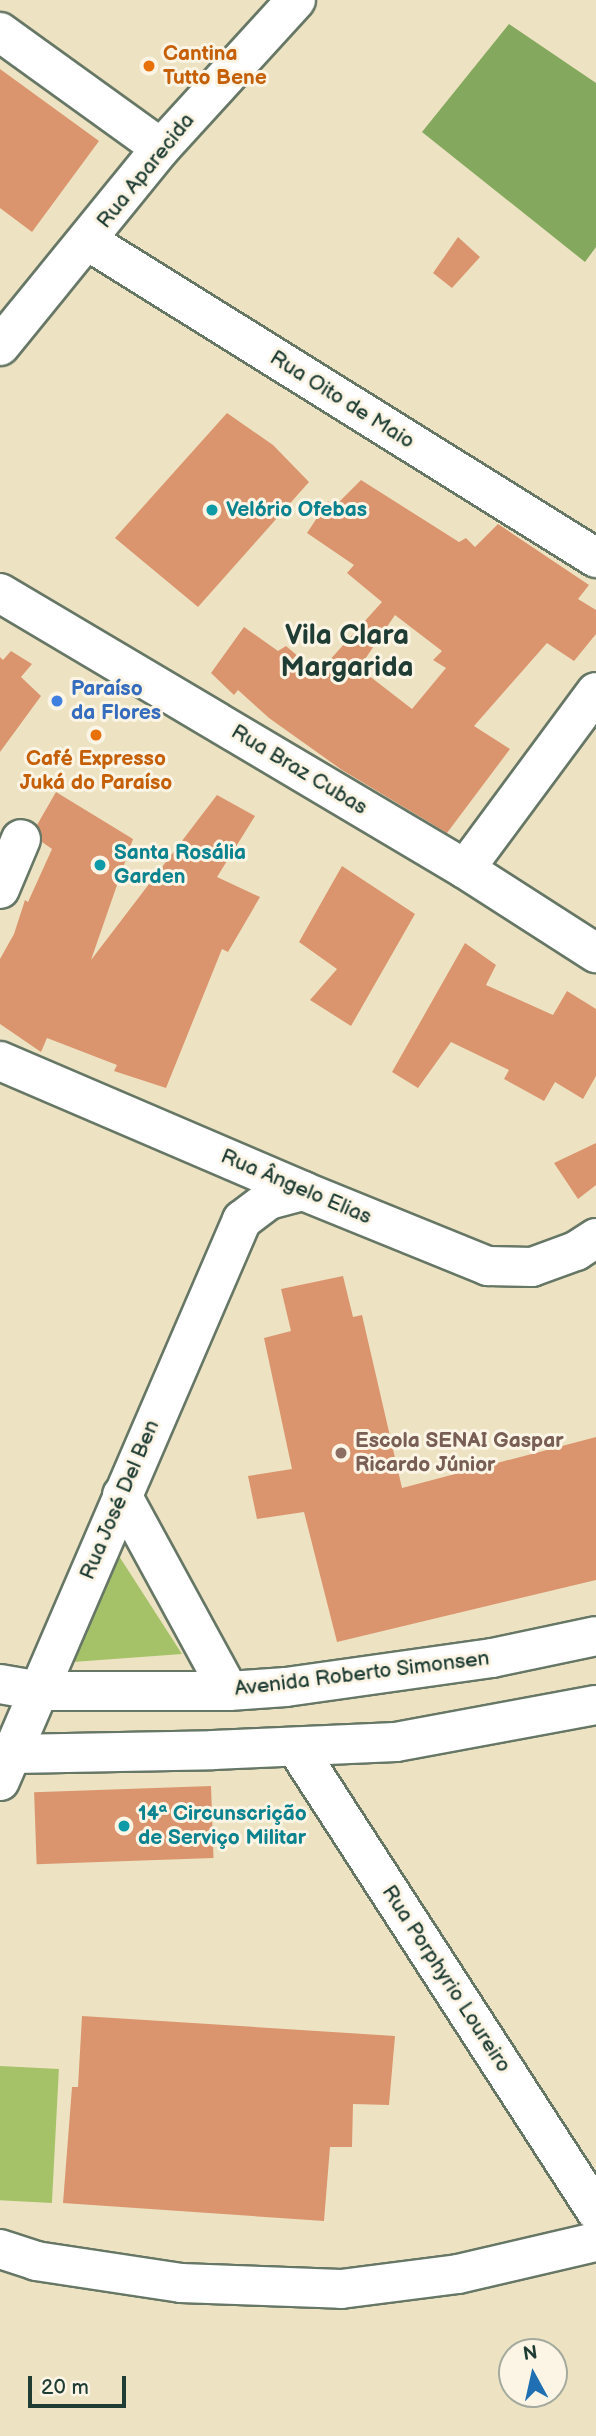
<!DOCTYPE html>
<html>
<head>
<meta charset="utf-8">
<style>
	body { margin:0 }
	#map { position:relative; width:596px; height:2436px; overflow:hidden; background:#ede3c3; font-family:"Balsamiq Sans",sans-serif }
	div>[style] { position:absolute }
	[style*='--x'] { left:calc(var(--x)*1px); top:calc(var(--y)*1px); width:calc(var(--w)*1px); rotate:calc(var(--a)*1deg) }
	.green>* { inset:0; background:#a6c269; transform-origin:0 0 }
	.forest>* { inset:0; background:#84a85d }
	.building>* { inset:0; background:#db956e; transform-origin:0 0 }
	.roads { filter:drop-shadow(2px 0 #677766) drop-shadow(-2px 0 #677766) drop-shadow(0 2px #677766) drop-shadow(0 -2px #677766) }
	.minor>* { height:38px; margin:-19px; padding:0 19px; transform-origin:19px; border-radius:19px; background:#fff }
	.major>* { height:38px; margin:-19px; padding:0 19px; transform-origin:19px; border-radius:19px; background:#fff }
	.dots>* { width:19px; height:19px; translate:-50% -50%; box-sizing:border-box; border:4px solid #fcf5e5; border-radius:50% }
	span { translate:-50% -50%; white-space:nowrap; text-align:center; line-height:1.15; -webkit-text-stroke:6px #fcf5e5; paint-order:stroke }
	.food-label { font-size:21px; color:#c56008; font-weight:700 }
	.left { translate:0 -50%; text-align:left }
	.street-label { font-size:21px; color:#1f3d34 }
	.culture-label { font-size:21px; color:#0d838f; font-weight:700 }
	.shop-label { font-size:21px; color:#366cbe; font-weight:700 }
	.education-label { font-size:21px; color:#785e54; font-weight:700 }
	.district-label { font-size:28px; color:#1f3d34; font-weight:700 }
	.north { position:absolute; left:498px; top:2338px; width:70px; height:70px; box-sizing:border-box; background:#fcf5e5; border:2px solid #a4ab9e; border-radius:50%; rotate:352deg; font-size:19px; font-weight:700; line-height:28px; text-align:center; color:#1f3d34 }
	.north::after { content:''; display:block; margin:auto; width:24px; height:32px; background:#1f6fb2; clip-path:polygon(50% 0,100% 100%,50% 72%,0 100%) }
	.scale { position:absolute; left:28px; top:2376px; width:98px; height:32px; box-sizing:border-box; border:4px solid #1f3d34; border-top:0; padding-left:9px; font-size:21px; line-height:24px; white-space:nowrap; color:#1f3d34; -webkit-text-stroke:5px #fcf5e5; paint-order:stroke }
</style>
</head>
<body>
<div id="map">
	<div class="green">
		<div style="clip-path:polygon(119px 1556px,182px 1654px,73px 1662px)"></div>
		<div style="left:0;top:2066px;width:59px;height:134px;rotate:3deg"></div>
	</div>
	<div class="forest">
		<div style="clip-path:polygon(509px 24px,596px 83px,596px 247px,585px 262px,422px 132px)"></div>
	</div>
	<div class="building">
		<div style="clip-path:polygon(0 69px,99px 141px,32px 232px,0 208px)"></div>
		<div style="clip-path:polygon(458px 237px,480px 257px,452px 288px,433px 273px)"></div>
		<div style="clip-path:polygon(227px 413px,273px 445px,309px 482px,198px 607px,115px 538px)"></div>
		<div style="clip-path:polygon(evenodd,361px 480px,459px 542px,466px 538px,475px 547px,498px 524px,589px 585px,578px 599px,596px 610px,596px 634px,574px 661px,547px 643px,474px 726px,510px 749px,447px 833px,342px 770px,269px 718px,238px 690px,234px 695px,211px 673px,244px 627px,278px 651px,286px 646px,318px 673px,382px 602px,347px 573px,354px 565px,307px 533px,328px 501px,334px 507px,361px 480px,395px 615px,442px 651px,433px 660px,446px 668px,412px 709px,359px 668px,395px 615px)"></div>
		<div style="clip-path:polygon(11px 651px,32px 664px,21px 677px,41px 696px,0 752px,0 657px,3px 660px)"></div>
		<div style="clip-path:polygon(56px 792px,133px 839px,91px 960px,217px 795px,255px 816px,217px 877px,260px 897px,228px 952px,222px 949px,166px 1088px,114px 1071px,117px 1065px,47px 1038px,41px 1052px,0 1024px,0 959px,14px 934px,25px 900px,28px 902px,52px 849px,42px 842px,37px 825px)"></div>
		<div style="clip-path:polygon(342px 866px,415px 914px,351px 1026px,310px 1000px,337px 969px,299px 942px)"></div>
		<div style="clip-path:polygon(465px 943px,496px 965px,486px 985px,553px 1015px,567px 991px,596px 1009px,596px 1076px,583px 1099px,555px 1082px,544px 1101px,504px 1079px,509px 1070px,451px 1042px,418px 1088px,392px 1072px)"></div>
		<div style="clip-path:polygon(596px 1143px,596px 1185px,578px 1199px,554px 1163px)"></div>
		<div style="clip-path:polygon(343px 1276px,353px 1317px,362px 1315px,402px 1488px,596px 1437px,596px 1580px,337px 1642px,304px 1512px,257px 1519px,248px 1476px,292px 1469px,264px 1338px,291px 1331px,281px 1289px)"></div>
		<div style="left:211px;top:1786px;width:72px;height:177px;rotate:88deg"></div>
		<div style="clip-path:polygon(82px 2016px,395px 2036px,389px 2105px,353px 2104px,352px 2147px,330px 2147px,324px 2221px,63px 2203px,72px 2087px,78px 2087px)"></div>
	</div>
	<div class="roads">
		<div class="minor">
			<div style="--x:0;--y:32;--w:198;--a:35.8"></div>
			<div style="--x:88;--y:241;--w:599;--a:31.96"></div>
			<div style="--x:0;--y:346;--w:255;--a:-50.9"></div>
			<div style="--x:161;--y:148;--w:200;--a:-47.6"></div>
			<div style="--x:0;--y:593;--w:541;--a:30.69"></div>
			<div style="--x:465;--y:869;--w:156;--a:32.7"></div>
			<div style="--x:465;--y:869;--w:220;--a:-53.5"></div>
			<div style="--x:0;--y:889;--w:54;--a:-67.2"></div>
			<div style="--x:0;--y:1061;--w:330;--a:23.2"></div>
			<div style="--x:303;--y:1191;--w:200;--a:22.1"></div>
			<div style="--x:488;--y:1266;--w:44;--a:1.3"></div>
			<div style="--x:532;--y:1267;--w:47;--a:-20"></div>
			<div style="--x:576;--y:1251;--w:24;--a:-33"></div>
			<div style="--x:122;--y:1495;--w:223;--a:61.4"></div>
			<div style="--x:296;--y:1747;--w:553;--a:57.12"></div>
			<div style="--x:0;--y:1781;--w:611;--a:-66.67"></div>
			<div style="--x:242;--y:1220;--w:34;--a:-37"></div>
			<div style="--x:269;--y:1200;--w:35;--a:-15"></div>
			<div style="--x:0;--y:2249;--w:38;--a:18"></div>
			<div style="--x:36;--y:2261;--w:147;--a:8.6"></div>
			<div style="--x:181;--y:2283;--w:160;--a:2.1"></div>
			<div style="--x:341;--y:2289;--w:118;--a:-7.3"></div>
			<div style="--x:458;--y:2274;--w:142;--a:-13.1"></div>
		</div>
		<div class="major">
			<div style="--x:0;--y:1684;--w:41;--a:9.9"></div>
			<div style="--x:40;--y:1691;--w:189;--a:0"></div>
			<div style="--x:229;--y:1691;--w:57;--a:-4"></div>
			<div style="--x:286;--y:1687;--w:208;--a:-8"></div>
			<div style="--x:492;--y:1658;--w:106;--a:-11.9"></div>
			<div style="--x:0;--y:1752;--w:13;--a:9"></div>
			<div style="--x:13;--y:1754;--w:200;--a:-1.1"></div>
			<div style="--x:213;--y:1750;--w:183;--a:-2.5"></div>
			<div style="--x:396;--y:1742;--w:203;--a:-10.5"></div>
		</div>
	</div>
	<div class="dots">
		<div style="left:149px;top:66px;background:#e8710a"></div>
		<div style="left:212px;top:510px;background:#0f9aa8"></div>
		<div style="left:57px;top:701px;background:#3f7fe0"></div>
		<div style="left:96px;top:735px;background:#e8710a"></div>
		<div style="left:100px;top:865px;background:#0f9aa8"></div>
		<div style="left:341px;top:1453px;background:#8d6e63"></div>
		<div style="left:124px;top:1826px;background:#0f9aa8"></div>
	</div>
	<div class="food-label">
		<span class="left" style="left:163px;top:66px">Cantina<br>Tutto Bene</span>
		<span style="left:96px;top:771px">Café Expresso<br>Juká do Paraíso</span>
	</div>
	<div class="street-label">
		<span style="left:146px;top:171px;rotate:-51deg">Rua Aparecida</span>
		<span style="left:342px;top:400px;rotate:32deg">Rua Oito de Maio</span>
		<span style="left:299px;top:770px;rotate:31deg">Rua Braz Cubas</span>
		<span style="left:296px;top:1187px;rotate:23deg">Rua Ângelo Elias</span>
		<span style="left:120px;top:1500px;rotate:-67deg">Rua José Del Ben</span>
		<span style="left:362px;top:1674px;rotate:-7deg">Avenida Roberto Simonsen</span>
		<span style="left:446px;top:1979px;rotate:57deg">Rua Porphyrio Loureiro</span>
	</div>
	<div class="culture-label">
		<span class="left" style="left:226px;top:510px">Velório Ofebas</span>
		<span class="left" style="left:114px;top:865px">Santa Rosália<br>Garden</span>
		<span class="left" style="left:138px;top:1826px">14ª Circunscrição<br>de Serviço Militar</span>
	</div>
	<div class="shop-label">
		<span class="left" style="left:71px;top:701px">Paraíso<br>da Flores</span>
	</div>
	<div class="education-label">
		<span class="left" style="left:355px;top:1453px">Escola SENAI Gaspar<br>Ricardo Júnior</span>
	</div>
	<div class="district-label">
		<span style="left:347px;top:652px">Vila Clara<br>Margarida</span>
	</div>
	<div class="north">N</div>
	<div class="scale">20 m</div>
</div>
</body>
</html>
